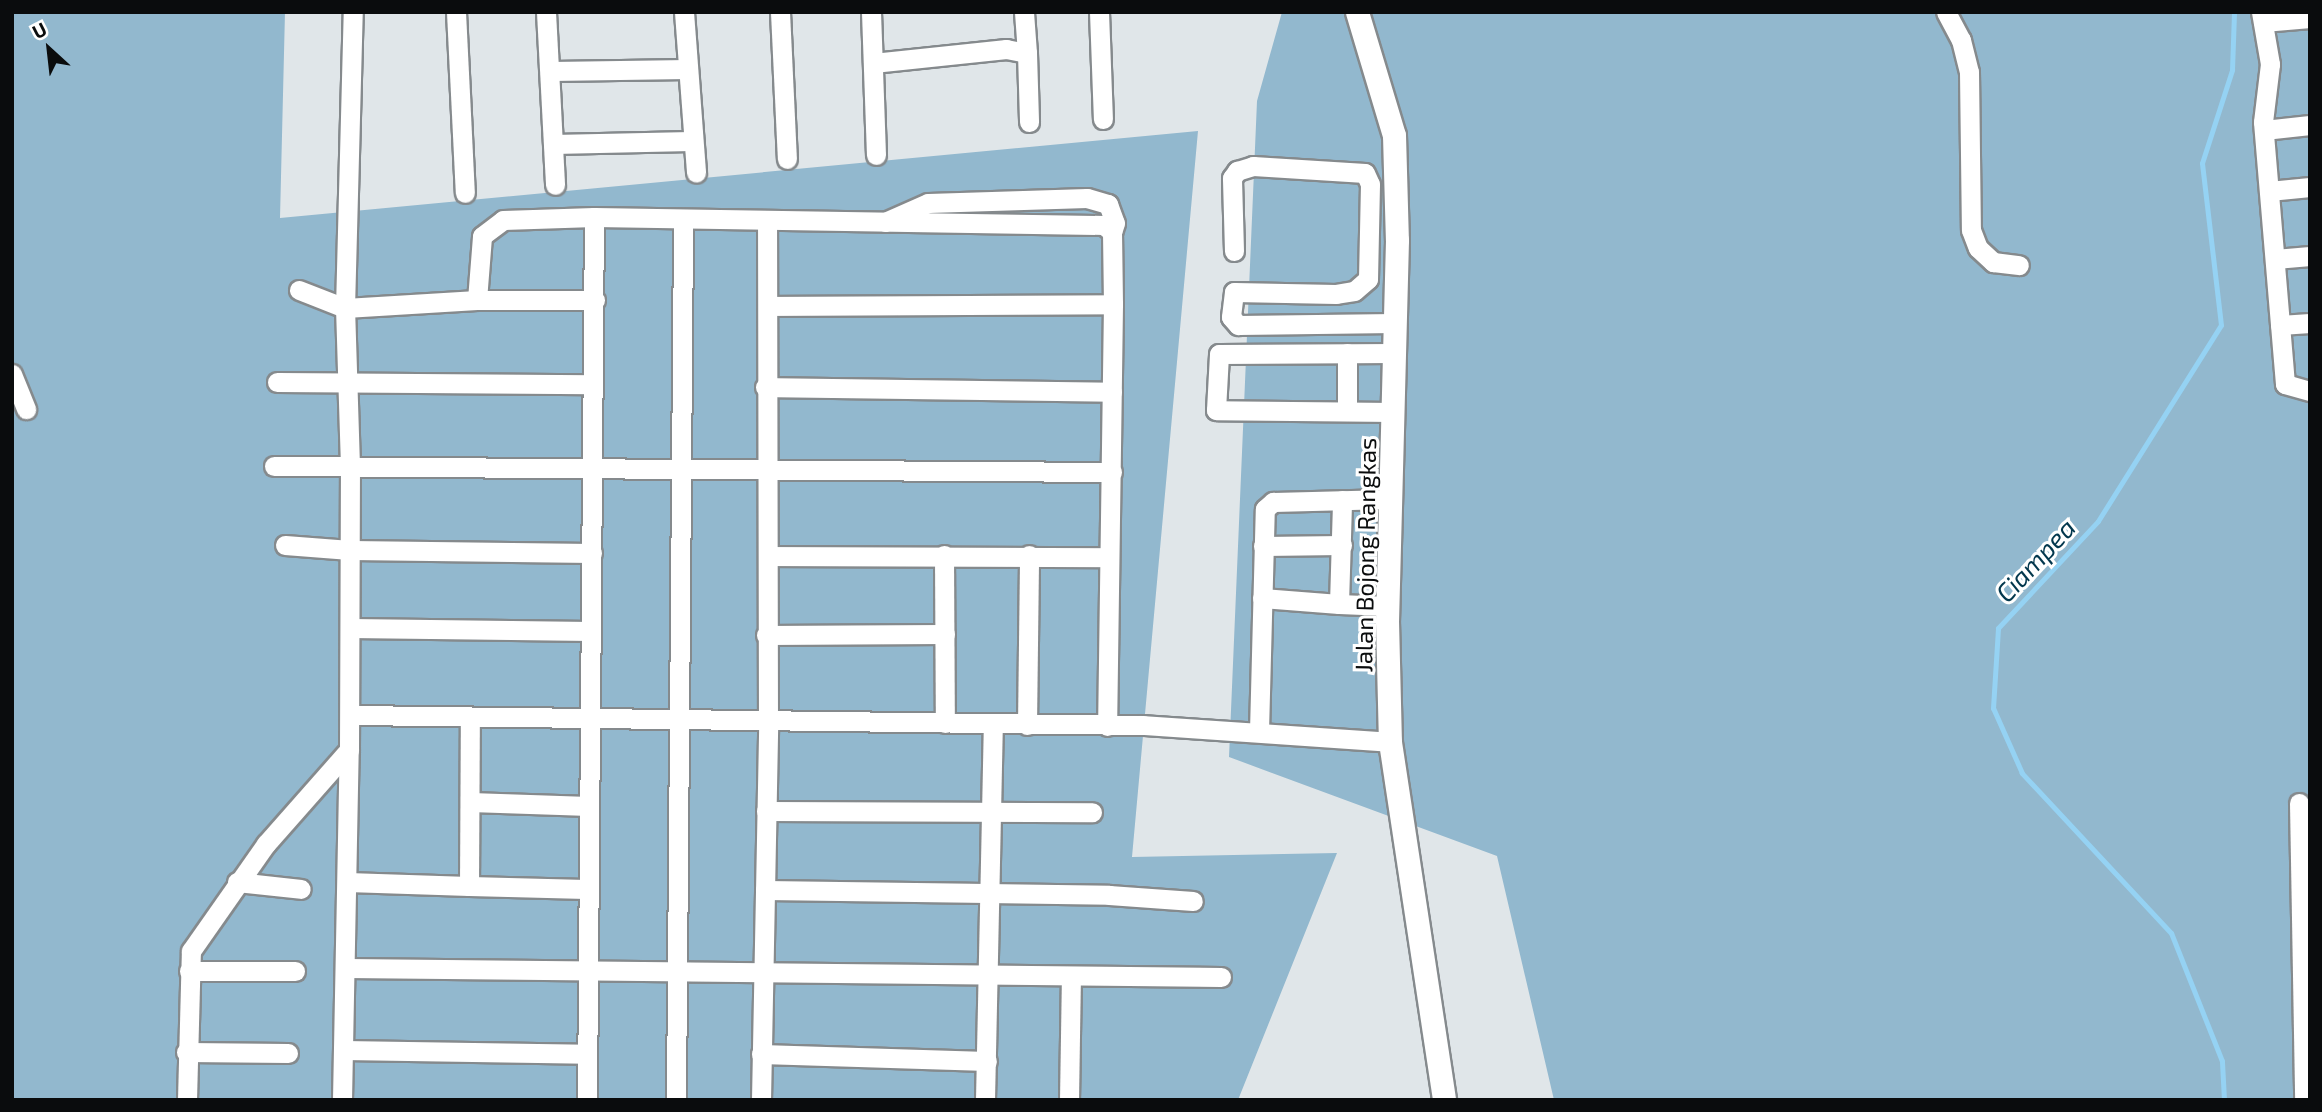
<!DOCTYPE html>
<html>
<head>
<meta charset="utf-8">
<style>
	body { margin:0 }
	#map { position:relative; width:2322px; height:1112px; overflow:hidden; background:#e0e6e9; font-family:"Exo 2",sans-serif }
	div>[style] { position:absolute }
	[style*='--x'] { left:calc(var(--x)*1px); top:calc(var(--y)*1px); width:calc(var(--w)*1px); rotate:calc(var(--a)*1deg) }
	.green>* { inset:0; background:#92b8ce }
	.stream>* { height:5px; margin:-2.5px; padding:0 2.5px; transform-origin:2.5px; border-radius:2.5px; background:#95d2f3 }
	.roads { filter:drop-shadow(2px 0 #858a8d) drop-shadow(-2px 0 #858a8d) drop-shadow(0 2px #858a8d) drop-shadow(0 -2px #858a8d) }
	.minor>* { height:19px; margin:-9.5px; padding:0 9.5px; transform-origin:9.5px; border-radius:9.5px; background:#fff }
	.major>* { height:23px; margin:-11.5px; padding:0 11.5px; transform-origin:11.5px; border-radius:11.5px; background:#fff }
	span { translate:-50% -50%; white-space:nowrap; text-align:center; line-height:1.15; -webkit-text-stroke:6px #fff; paint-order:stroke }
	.street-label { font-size:24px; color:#0a0c0d }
	.water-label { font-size:26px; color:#02374d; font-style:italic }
	.frame { position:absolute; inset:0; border:14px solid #0a0c0d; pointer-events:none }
	.north { position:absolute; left:14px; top:14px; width:70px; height:70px; -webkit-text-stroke:5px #fff; paint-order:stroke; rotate:333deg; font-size:19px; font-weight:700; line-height:28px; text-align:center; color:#0a0c0d }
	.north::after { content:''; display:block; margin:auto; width:24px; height:32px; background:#0a0c0d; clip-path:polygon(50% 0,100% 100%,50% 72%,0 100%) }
</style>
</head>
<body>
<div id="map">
	<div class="green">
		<div style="clip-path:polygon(12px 12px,285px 12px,280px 218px,1198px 131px,1132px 857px,1337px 853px,1238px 1100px,12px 1100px)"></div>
		<div style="clip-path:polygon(1282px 12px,2310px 12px,2310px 1100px,1554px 1100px,1497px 856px,1229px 757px,1257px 101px)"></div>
	</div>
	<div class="stream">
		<div style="--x:2224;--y:1100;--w:39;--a:-93"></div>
		<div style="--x:2222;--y:1061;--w:138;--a:-111.7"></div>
		<div style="--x:2171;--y:933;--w:219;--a:-133"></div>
		<div style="--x:2022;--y:773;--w:71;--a:-114"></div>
		<div style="--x:1993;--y:708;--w:80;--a:-86.4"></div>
		<div style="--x:1998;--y:628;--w:146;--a:-46.9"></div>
		<div style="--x:2098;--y:521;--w:231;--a:-57.9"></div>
		<div style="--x:2221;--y:325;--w:163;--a:-96.7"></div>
		<div style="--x:2202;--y:163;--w:98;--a:-72.1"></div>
		<div style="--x:2232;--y:70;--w:58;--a:-88"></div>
	</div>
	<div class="roads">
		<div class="minor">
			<div style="--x:456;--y:12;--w:181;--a:87.2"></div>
			<div style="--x:546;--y:12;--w:173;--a:87"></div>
			<div style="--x:684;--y:12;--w:161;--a:85.7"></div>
			<div style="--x:780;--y:12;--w:147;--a:87.3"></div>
			<div style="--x:871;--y:12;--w:143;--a:88"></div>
			<div style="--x:1099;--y:12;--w:107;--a:87.9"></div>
			<div style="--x:1946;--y:12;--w:32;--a:62"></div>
			<div style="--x:1961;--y:40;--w:33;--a:76"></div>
			<div style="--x:1969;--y:72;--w:158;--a:89.3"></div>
			<div style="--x:1971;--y:230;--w:19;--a:69"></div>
			<div style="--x:1978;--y:248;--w:21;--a:43"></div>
			<div style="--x:1993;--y:262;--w:26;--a:7"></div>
			<div style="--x:2261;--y:12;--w:53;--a:80.2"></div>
			<div style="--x:2270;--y:64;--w:58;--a:96.9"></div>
			<div style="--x:2263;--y:122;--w:263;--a:85.2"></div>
			<div style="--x:2285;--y:384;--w:26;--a:16"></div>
			<div style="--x:2263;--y:22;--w:47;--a:-4.9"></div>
			<div style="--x:1027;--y:53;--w:69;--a:88.3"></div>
			<div style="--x:873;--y:63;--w:134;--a:-6"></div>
			<div style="--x:1006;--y:49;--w:21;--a:11"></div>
			<div style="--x:1027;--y:53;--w:41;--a:-94.2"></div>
			<div style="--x:551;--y:71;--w:137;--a:-0.8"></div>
			<div style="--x:2264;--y:130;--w:46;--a:-6.2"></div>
			<div style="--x:553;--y:144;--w:138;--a:-1.2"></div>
			<div style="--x:2269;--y:191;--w:41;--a:-5.6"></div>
			<div style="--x:885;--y:222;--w:47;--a:-23.8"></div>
			<div style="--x:928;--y:203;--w:159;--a:-1.8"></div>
			<div style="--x:1087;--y:198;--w:22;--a:16"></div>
			<div style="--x:1108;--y:204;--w:20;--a:70"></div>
			<div style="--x:1115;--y:223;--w:9;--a:108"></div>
			<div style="--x:1234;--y:251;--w:73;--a:-91.6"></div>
			<div style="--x:1232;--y:178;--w:9;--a:-54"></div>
			<div style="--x:1237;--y:171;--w:17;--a:-17"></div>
			<div style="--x:1253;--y:166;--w:112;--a:3.6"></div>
			<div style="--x:1365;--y:173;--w:12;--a:66"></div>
			<div style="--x:1370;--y:184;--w:95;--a:91.2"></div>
			<div style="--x:1368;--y:279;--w:18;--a:139"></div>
			<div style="--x:1354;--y:291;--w:18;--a:171"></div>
			<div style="--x:1336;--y:294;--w:102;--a:-178.9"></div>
			<div style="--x:1234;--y:292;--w:25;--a:97"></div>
			<div style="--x:1231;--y:317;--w:11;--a:49"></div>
			<div style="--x:1238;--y:325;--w:157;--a:-0.7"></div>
			<div style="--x:2275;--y:259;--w:35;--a:-5"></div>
			<div style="--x:299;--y:290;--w:49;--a:21.4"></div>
			<div style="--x:345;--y:308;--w:132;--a:-3.5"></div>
			<div style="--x:477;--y:300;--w:118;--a:0"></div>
			<div style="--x:477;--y:300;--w:64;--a:-85.5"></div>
			<div style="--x:482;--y:236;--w:26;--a:-37"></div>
			<div style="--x:503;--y:220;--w:91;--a:-1.9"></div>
			<div style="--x:594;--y:217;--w:510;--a:0.9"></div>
			<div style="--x:1104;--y:225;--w:11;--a:41"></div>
			<div style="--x:1112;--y:232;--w:72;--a:89.2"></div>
			<div style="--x:1113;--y:304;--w:422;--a:90.8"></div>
			<div style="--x:769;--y:306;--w:344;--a:-0.3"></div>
			<div style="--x:2280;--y:325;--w:30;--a:-4"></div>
			<div style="--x:1347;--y:353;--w:58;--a:90"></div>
			<div style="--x:12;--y:374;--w:38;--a:68"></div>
			<div style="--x:277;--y:382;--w:316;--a:0.4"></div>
			<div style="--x:765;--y:387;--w:347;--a:0.8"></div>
			<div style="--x:1394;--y:412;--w:178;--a:-179.4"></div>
			<div style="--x:1216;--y:410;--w:56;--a:-86.9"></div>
			<div style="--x:1219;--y:354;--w:176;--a:-0.3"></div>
			<div style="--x:274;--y:466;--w:838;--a:0.41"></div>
			<div style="--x:285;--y:545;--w:65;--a:4.4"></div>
			<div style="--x:350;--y:550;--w:242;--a:0.7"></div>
			<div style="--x:1263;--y:546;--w:79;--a:-0.7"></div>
			<div style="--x:944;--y:555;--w:168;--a:89.7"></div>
			<div style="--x:768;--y:556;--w:341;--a:0.2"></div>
			<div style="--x:1262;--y:598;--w:77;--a:4.5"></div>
			<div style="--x:1339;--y:604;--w:104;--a:-88.3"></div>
			<div style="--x:1339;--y:604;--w:48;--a:2.4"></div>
			<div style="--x:350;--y:628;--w:241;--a:0.7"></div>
			<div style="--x:766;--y:635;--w:179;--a:-0.3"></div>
			<div style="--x:352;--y:715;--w:791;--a:0.72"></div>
			<div style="--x:1143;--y:725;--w:248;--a:3.9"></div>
			<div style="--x:1027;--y:725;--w:170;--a:-89.3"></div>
			<div style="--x:1259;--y:731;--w:222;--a:-88.5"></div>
			<div style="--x:1265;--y:509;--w:11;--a:-41"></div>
			<div style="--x:1273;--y:502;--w:117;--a:-1.5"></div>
			<div style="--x:470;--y:802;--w:119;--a:1.9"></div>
			<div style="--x:2299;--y:803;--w:297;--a:89"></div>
			<div style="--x:766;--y:811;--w:326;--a:0.2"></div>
			<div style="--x:237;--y:882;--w:64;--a:6.2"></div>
			<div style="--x:347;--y:882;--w:122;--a:1.9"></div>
			<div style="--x:469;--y:886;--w:169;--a:-89.7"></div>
			<div style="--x:469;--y:886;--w:117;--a:1.5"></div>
			<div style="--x:765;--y:890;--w:344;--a:0.8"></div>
			<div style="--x:1109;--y:895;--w:84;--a:4.1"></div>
			<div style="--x:346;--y:968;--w:875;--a:0.59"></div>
			<div style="--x:189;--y:971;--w:106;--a:0"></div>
			<div style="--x:343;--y:1050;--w:243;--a:0.9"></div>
			<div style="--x:186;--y:1052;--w:102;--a:0.6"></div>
			<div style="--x:761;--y:1054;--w:226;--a:1.8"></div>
			<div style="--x:187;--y:1100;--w:149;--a:-88.5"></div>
			<div style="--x:191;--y:951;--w:131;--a:-55"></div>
			<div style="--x:266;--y:844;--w:125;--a:-48.6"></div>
			<div style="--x:349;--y:750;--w:284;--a:-89.8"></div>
			<div style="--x:350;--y:466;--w:158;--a:-91.8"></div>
			<div style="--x:345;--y:308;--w:296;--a:-88.5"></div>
			<div style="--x:342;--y:1100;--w:350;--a:-88.9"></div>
			<div style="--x:587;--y:1100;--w:883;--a:-89.55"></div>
			<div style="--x:676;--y:1100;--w:881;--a:-89.54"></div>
			<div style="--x:761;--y:1100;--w:378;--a:-88.9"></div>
			<div style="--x:768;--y:722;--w:501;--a:-90.11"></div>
			<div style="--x:985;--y:1100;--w:374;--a:-88.8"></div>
			<div style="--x:1069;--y:1100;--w:122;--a:-89.1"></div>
		</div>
		<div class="major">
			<div style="--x:1357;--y:12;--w:128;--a:73.3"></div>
			<div style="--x:1394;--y:135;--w:105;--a:88.4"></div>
			<div style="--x:1397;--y:240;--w:381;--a:91.5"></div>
			<div style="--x:1387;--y:621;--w:121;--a:88.6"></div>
			<div style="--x:1390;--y:742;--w:362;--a:81.4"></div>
		</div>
	</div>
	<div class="street-label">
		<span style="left:1365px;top:555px;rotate:-89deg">Jalan Bojong Rangkas</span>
	</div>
	<div class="water-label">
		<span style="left:2035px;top:560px;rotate:-47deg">Ciampea</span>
	</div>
	<div class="frame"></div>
	<div class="north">U</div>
</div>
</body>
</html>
